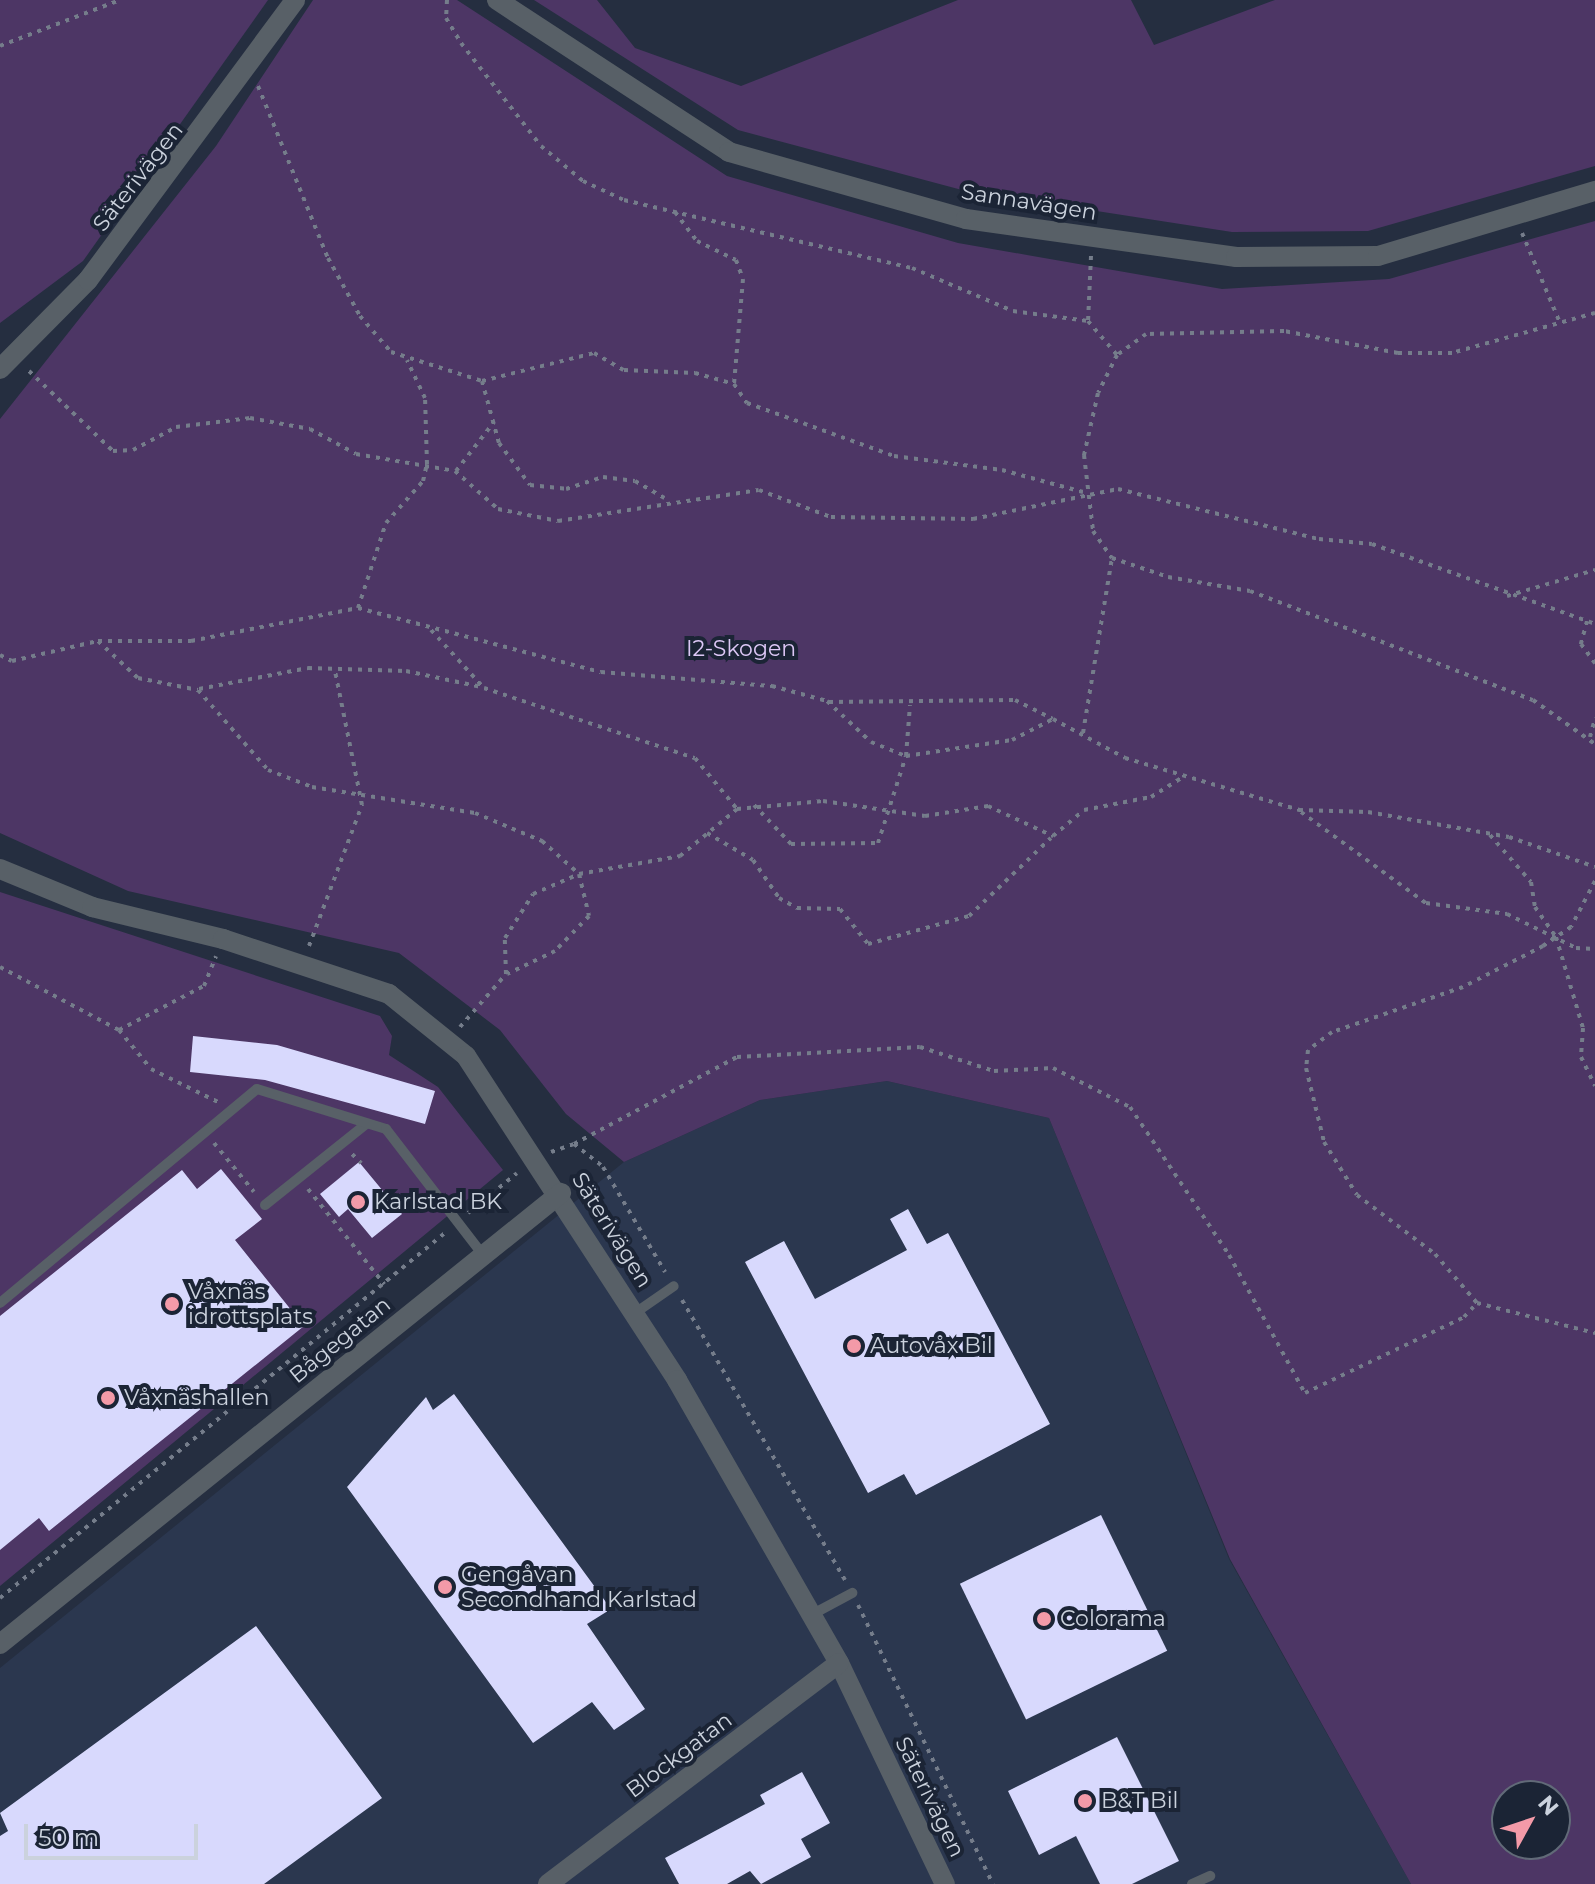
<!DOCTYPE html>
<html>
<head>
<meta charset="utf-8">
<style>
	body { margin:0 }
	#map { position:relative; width:1595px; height:1884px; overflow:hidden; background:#252e40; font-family:Montserrat,sans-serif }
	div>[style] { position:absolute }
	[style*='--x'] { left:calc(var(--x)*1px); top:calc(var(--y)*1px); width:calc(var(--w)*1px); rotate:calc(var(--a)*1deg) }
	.built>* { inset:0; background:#2b374f }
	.green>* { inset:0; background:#4d3665 }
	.building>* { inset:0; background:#d8d9fd; transform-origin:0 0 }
	.path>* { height:4px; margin-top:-2px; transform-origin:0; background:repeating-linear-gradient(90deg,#757d8b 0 4px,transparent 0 10px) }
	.service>* { height:10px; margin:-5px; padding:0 5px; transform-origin:5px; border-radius:5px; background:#586067 }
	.minor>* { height:20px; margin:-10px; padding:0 10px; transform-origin:10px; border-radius:10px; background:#586067 }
	.dots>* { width:22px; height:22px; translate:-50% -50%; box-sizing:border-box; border:4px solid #1b2435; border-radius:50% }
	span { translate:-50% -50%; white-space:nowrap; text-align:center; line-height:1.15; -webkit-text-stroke:8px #1b2435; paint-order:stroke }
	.street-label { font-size:22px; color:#cbd2dd }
	.park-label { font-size:22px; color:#ddc7f6 }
	.poi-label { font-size:22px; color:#cbd2dd }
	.left { translate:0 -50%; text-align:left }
	.north { position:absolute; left:1491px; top:1780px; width:80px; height:80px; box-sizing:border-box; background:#1b2435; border:2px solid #616a78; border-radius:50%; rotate:50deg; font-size:22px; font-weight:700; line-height:32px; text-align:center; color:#cbd2dd }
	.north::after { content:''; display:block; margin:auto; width:28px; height:36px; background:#f39aa8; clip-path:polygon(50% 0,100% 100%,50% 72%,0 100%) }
	.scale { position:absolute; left:24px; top:1824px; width:174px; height:36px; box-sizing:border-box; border:4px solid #cbd2dd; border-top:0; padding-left:10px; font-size:24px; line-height:28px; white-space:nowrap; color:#cbd2dd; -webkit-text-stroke:6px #1b2435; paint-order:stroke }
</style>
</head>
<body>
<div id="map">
	<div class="built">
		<div style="clip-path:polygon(887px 1081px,1049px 1118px,1229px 1559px,1411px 1884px,0 1884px,0 1668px,624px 1162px,760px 1100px)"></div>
	</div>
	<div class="green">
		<div style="clip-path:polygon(0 0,268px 0,83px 261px,0 323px)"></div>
		<div style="clip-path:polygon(evenodd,313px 0,457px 0,727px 176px,958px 243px,1222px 289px,1389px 279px,1595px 221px,1595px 1884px,1411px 1884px,1230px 1559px,1049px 1118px,887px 1081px,760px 1100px,624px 1162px,566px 1114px,500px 1030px,399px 953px,128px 891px,0 833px,0 419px,216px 146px,313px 0,1507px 1796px,1555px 1796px,1555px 1844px,1507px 1844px,1507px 1796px)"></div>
		<div style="clip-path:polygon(534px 0,597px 0,635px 48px,741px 86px,958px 0,1131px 0,1154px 45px,1275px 0,1595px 0,1595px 166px,1368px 231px,1232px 232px,962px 190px,738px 130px)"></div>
		<div style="clip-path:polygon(0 892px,380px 1016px,392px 1036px,389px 1055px,438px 1087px,503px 1170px,0 1586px)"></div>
	</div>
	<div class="building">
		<div style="clip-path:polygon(193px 1036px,277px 1045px,435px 1091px,425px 1124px,265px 1080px,190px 1072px)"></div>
		<div style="clip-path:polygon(359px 1162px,402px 1214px,372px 1238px,348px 1209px,339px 1217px,320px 1194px)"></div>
		<div style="clip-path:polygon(221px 1169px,262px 1219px,235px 1240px,304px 1326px,49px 1531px,39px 1518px,0 1550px,0 1316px,182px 1170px,197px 1189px)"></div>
		<div style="clip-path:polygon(908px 1209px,927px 1244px,948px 1233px,1050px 1424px,916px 1495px,904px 1474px,868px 1493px,745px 1262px,784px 1241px,815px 1299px,907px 1250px,890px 1219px)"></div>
		<div style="clip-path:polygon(454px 1394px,611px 1609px,587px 1624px,645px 1709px,614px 1730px,592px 1702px,533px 1743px,347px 1487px,426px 1397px,433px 1410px)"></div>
		<div style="left:1101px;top:1515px;width:151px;height:157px;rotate:64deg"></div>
		<div style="clip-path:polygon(256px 1626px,382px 1798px,264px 1884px,0 1884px,0 1836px,8px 1831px,0 1813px)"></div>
		<div style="clip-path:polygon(1117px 1737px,1179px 1861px,1132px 1884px,1100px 1884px,1076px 1836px,1039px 1855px,1008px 1791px)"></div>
		<div style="clip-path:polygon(802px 1772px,830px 1823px,801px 1839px,811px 1857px,761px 1884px,750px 1871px,727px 1884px,679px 1884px,665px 1858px,765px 1804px,760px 1795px)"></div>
	</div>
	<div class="path">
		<div style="--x:447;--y:0;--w:18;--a:93"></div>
		<div style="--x:446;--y:18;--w:29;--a:59"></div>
		<div style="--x:461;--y:43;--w:130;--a:52.2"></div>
		<div style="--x:541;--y:146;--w:55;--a:39.8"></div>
		<div style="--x:583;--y:181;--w:45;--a:24.9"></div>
		<div style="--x:624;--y:200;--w:296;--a:13.3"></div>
		<div style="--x:912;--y:268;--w:110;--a:23.1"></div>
		<div style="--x:1013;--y:311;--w:76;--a:7.6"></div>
		<div style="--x:0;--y:46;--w:129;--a:-21"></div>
		<div style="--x:258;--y:86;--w:186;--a:67.9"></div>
		<div style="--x:328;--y:258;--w:66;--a:61.1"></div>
		<div style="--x:360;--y:316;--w:48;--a:49.3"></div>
		<div style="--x:391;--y:352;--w:96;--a:17.7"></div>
		<div style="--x:482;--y:381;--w:115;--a:-14"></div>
		<div style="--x:594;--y:353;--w:34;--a:30"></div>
		<div style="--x:624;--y:370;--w:71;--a:2.4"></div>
		<div style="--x:695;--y:373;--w:41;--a:15.8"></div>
		<div style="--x:675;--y:212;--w:36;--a:53"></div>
		<div style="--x:697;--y:241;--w:43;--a:26"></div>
		<div style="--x:736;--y:260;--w:20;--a:70"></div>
		<div style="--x:743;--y:279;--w:105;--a:94.9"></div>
		<div style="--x:734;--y:384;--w:23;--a:56"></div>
		<div style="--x:747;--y:403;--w:156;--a:19.8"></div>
		<div style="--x:894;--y:456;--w:109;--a:7.4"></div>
		<div style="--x:1002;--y:470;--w:84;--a:15.2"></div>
		<div style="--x:1522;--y:233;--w:98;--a:67.1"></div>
		<div style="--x:1091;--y:256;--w:65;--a:92.6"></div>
		<div style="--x:1088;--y:321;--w:45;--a:49.5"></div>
		<div style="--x:1595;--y:313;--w:148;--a:164.4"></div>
		<div style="--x:1452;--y:353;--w:54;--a:180"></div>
		<div style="--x:1398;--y:353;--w:116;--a:-169.1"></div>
		<div style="--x:1284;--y:331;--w:138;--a:178.8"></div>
		<div style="--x:1146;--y:334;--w:36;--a:144"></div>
		<div style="--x:1117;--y:355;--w:42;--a:116.6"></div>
		<div style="--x:1098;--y:393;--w:64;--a:102.7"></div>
		<div style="--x:1084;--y:455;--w:77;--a:83.2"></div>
		<div style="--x:1093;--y:531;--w:33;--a:55"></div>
		<div style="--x:1112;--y:558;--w:59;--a:18.7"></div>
		<div style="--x:1168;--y:577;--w:83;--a:9.7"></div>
		<div style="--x:1250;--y:591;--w:303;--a:21.1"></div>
		<div style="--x:1533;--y:700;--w:76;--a:35.4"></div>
		<div style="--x:29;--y:371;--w:116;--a:43.6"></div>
		<div style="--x:113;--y:451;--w:20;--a:-3"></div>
		<div style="--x:133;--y:450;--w:49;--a:-28.1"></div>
		<div style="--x:176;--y:427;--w:75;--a:-6.9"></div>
		<div style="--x:250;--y:418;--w:61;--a:10.4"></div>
		<div style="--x:310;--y:429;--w:52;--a:28.5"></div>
		<div style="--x:356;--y:454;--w:100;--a:9.7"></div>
		<div style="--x:455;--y:471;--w:57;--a:41.5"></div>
		<div style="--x:498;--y:509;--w:61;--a:11.3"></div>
		<div style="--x:558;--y:521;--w:203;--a:-8.8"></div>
		<div style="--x:759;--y:490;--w:77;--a:20.6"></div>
		<div style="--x:831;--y:517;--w:142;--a:0.8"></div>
		<div style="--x:973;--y:519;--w:148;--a:-11.7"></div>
		<div style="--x:1118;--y:489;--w:207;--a:14"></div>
		<div style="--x:1319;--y:539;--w:53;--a:5.4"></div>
		<div style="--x:1372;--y:544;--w:237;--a:19.7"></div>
		<div style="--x:482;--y:381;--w:64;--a:74.7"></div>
		<div style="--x:499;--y:443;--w:52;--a:53.6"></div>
		<div style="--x:530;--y:485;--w:36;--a:6"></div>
		<div style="--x:566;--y:489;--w:39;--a:-18"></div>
		<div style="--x:603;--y:477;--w:32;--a:7"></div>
		<div style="--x:635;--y:481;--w:34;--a:30"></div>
		<div style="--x:456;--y:471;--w:62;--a:-52.2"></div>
		<div style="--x:1507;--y:596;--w:92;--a:-16.5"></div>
		<div style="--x:358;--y:608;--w:89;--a:-71.8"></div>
		<div style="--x:386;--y:523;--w:56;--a:-48.6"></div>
		<div style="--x:423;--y:481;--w:17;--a:-77"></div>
		<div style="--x:427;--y:464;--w:66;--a:-91.7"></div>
		<div style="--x:425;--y:398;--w:42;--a:-115.3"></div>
		<div style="--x:1587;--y:621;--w:24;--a:105"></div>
		<div style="--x:1581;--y:644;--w:24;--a:54"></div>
		<div style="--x:431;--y:630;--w:79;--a:47.6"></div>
		<div style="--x:484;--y:688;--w:222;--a:18.4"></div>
		<div style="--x:695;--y:758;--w:66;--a:50.5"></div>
		<div style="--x:98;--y:641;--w:54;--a:42.8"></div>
		<div style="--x:138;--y:678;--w:61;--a:11.3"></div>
		<div style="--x:198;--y:690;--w:106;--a:48.8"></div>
		<div style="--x:268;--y:770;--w:47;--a:21.1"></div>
		<div style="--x:312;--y:787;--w:165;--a:9.1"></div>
		<div style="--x:475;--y:813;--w:73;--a:22.7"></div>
		<div style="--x:542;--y:841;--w:50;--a:41.7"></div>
		<div style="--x:579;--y:874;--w:43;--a:76.6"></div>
		<div style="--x:589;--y:916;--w:49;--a:134.2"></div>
		<div style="--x:555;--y:951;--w:53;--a:154.4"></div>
		<div style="--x:0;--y:655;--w:13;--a:27"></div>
		<div style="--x:12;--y:661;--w:88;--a:-13.1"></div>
		<div style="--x:98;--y:641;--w:93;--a:0"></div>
		<div style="--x:191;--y:641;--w:170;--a:-11.2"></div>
		<div style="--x:358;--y:608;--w:251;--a:14.8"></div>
		<div style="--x:601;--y:672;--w:172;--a:4.7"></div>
		<div style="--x:772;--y:686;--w:57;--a:15.3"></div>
		<div style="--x:827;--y:701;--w:60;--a:43"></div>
		<div style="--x:871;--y:742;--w:38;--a:22"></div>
		<div style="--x:906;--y:756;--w:107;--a:-8.6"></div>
		<div style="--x:1012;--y:740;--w:46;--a:-27.1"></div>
		<div style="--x:1053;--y:719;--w:82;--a:28.4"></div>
		<div style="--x:1125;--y:758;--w:182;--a:16.6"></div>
		<div style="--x:1299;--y:810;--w:69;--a:1.7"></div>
		<div style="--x:1368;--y:812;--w:143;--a:10.1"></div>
		<div style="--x:1509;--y:837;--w:91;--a:19.2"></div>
		<div style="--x:199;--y:689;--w:111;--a:-10.9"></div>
		<div style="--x:308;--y:668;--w:98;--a:1.8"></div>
		<div style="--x:406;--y:671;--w:77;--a:12"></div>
		<div style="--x:829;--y:702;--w:186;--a:-0.6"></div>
		<div style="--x:1015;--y:700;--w:42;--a:26.6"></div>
		<div style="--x:1083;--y:733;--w:177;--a:-80.6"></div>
		<div style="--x:1590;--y:737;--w:20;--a:-75"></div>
		<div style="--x:754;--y:805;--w:54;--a:46.5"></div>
		<div style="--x:791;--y:844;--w:87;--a:-0.7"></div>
		<div style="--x:878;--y:843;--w:91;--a:-72.2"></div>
		<div style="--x:906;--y:756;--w:51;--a:-85.5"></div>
		<div style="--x:1301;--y:812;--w:155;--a:36.1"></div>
		<div style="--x:1426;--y:903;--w:82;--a:7.7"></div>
		<div style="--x:1507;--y:914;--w:77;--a:26.2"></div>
		<div style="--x:1576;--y:948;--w:19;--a:3"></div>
		<div style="--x:707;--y:833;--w:53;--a:30.4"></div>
		<div style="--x:753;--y:860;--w:46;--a:55.6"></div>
		<div style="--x:779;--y:898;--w:21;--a:29"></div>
		<div style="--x:797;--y:908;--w:43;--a:1.3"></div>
		<div style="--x:840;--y:909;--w:45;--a:51.3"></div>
		<div style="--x:868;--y:944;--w:105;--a:-15.5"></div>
		<div style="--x:969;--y:916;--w:113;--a:-43.6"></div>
		<div style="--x:1490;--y:835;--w:62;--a:48.9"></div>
		<div style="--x:1531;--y:882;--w:25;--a:81"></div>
		<div style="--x:1535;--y:907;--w:37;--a:55"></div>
		<div style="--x:1556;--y:937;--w:95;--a:73.5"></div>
		<div style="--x:1583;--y:1028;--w:29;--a:94"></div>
		<div style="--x:1581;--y:1057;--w:32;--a:64"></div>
		<div style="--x:1595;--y:881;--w:52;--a:117.6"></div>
		<div style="--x:1571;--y:927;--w:34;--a:146"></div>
		<div style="--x:1543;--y:946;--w:90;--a:152.9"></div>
		<div style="--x:1463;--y:987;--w:139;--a:161"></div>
		<div style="--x:1332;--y:1032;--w:30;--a:143"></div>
		<div style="--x:1308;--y:1050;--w:18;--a:96"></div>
		<div style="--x:1306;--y:1068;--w:76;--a:76.3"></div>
		<div style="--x:1324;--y:1142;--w:62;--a:58.1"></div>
		<div style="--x:1357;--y:1195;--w:98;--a:37.1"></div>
		<div style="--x:1435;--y:1254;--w:65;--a:49.4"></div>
		<div style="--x:1477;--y:1303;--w:122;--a:14.3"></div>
		<div style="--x:309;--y:946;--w:151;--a:-69.4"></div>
		<div style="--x:362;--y:805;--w:137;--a:-101.4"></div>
		<div style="--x:0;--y:967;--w:135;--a:27.9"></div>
		<div style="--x:119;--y:1030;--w:96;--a:-27.4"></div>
		<div style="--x:204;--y:986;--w:32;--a:-68"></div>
		<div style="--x:460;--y:1027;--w:70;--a:-49"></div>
		<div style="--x:506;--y:974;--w:36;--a:-92"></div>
		<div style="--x:505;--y:938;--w:52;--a:-57.5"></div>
		<div style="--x:533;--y:894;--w:50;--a:-23.5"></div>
		<div style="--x:579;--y:874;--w:103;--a:-10.1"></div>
		<div style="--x:680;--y:856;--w:74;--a:-39.5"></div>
		<div style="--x:737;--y:809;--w:86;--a:-5.3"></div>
		<div style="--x:823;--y:801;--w:103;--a:8.4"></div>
		<div style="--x:925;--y:816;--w:64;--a:-9"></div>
		<div style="--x:988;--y:806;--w:72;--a:24.8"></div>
		<div style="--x:1053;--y:836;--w:40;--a:-40"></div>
		<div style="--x:1084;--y:810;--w:68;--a:-11"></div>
		<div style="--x:1151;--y:797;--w:40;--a:-32"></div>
		<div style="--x:119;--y:1030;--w:50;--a:50.6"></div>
		<div style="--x:151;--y:1069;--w:75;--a:26.2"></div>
		<div style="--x:214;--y:1143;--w:63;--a:50.8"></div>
		<div style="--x:574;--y:1144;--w:185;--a:-28.1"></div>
		<div style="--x:737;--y:1057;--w:183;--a:-3.1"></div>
		<div style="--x:920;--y:1047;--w:78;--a:18"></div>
		<div style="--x:994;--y:1071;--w:59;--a:-2.9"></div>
		<div style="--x:1053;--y:1068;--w:86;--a:26.9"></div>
		<div style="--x:1130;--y:1107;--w:178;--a:56.2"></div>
		<div style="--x:1229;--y:1255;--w:158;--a:61.2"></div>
		<div style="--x:1305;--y:1393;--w:176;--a:-25.5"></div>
		<div style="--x:1464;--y:1317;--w:19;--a:-47"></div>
		<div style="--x:551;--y:1152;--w:24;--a:-19"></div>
		<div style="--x:574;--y:1144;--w:37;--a:38"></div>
		<div style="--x:603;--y:1167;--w:122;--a:59.4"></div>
		<div style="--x:352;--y:1154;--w:13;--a:45"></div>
		<div style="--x:308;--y:1189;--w:122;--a:51.3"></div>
		<div style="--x:468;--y:1213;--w:63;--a:-39.2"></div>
		<div style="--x:682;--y:1300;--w:324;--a:59.8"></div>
		<div style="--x:0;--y:1598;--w:577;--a:-39.37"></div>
		<div style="--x:858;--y:1605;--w:310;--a:64.2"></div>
	</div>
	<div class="service">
		<div style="--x:265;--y:1205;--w:129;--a:-38.7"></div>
		<div style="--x:0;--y:1303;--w:334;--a:-39.8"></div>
		<div style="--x:257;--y:1089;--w:135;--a:17.2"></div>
		<div style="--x:386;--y:1129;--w:159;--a:52.4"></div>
		<div style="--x:635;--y:1313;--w:47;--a:-34.7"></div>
		<div style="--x:811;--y:1615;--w:47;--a:-28.2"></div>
		<div style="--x:1192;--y:1884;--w:20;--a:-24"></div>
	</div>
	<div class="minor">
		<div style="--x:497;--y:0;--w:277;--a:33.2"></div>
		<div style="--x:729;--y:152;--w:246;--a:15.8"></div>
		<div style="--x:966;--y:219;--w:273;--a:8"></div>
		<div style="--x:1236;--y:257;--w:142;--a:-0.4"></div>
		<div style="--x:1378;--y:256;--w:227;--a:-16.7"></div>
		<div style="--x:0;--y:369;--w:125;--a:-45.3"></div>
		<div style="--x:88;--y:280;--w:348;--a:-53.5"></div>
		<div style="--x:0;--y:869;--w:100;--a:22.4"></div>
		<div style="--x:92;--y:907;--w:135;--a:13.7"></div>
		<div style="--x:223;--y:939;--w:175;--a:18.3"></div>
		<div style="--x:389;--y:994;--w:99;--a:38.8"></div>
		<div style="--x:466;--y:1056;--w:387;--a:56.9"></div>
		<div style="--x:677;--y:1380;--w:326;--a:60.2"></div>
		<div style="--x:839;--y:1663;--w:245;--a:64.4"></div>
		<div style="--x:0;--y:1644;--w:720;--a:-38.8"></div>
		<div style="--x:548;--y:1884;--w:365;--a:-37.2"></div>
	</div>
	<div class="dots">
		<div style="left:358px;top:1202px;background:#f39aa8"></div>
		<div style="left:172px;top:1304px;background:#f39aa8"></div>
		<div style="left:854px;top:1346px;background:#f39aa8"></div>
		<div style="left:108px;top:1398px;background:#f39aa8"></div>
		<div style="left:445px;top:1587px;background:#f39aa8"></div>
		<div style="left:1044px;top:1619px;background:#f39aa8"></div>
		<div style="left:1085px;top:1801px;background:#f39aa8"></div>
	</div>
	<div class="street-label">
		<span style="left:138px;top:177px;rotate:-52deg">Säterivägen</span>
		<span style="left:1029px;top:202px;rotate:9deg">Sannavägen</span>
		<span style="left:612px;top:1230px;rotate:58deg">Säterivägen</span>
		<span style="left:340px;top:1340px;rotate:-39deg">Bågegatan</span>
		<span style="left:679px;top:1755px;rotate:-37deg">Blockgatan</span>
		<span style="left:930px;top:1797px;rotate:64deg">Säterivägen</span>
	</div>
	<div class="park-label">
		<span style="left:741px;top:649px">I2-Skogen</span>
	</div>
	<div class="poi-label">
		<span class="left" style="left:374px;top:1202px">Karlstad BK</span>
		<span class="left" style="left:188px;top:1304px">Våxnäs<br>idrottsplats</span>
		<span class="left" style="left:870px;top:1346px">Autovåx Bil</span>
		<span class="left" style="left:124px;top:1398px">Våxnäshallen</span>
		<span class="left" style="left:461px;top:1587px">Gengåvan<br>Secondhand Karlstad</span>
		<span class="left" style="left:1060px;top:1619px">Colorama</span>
		<span class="left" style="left:1101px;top:1801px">B&amp;T Bil</span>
	</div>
	<div class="north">N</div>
	<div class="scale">50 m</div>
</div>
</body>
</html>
